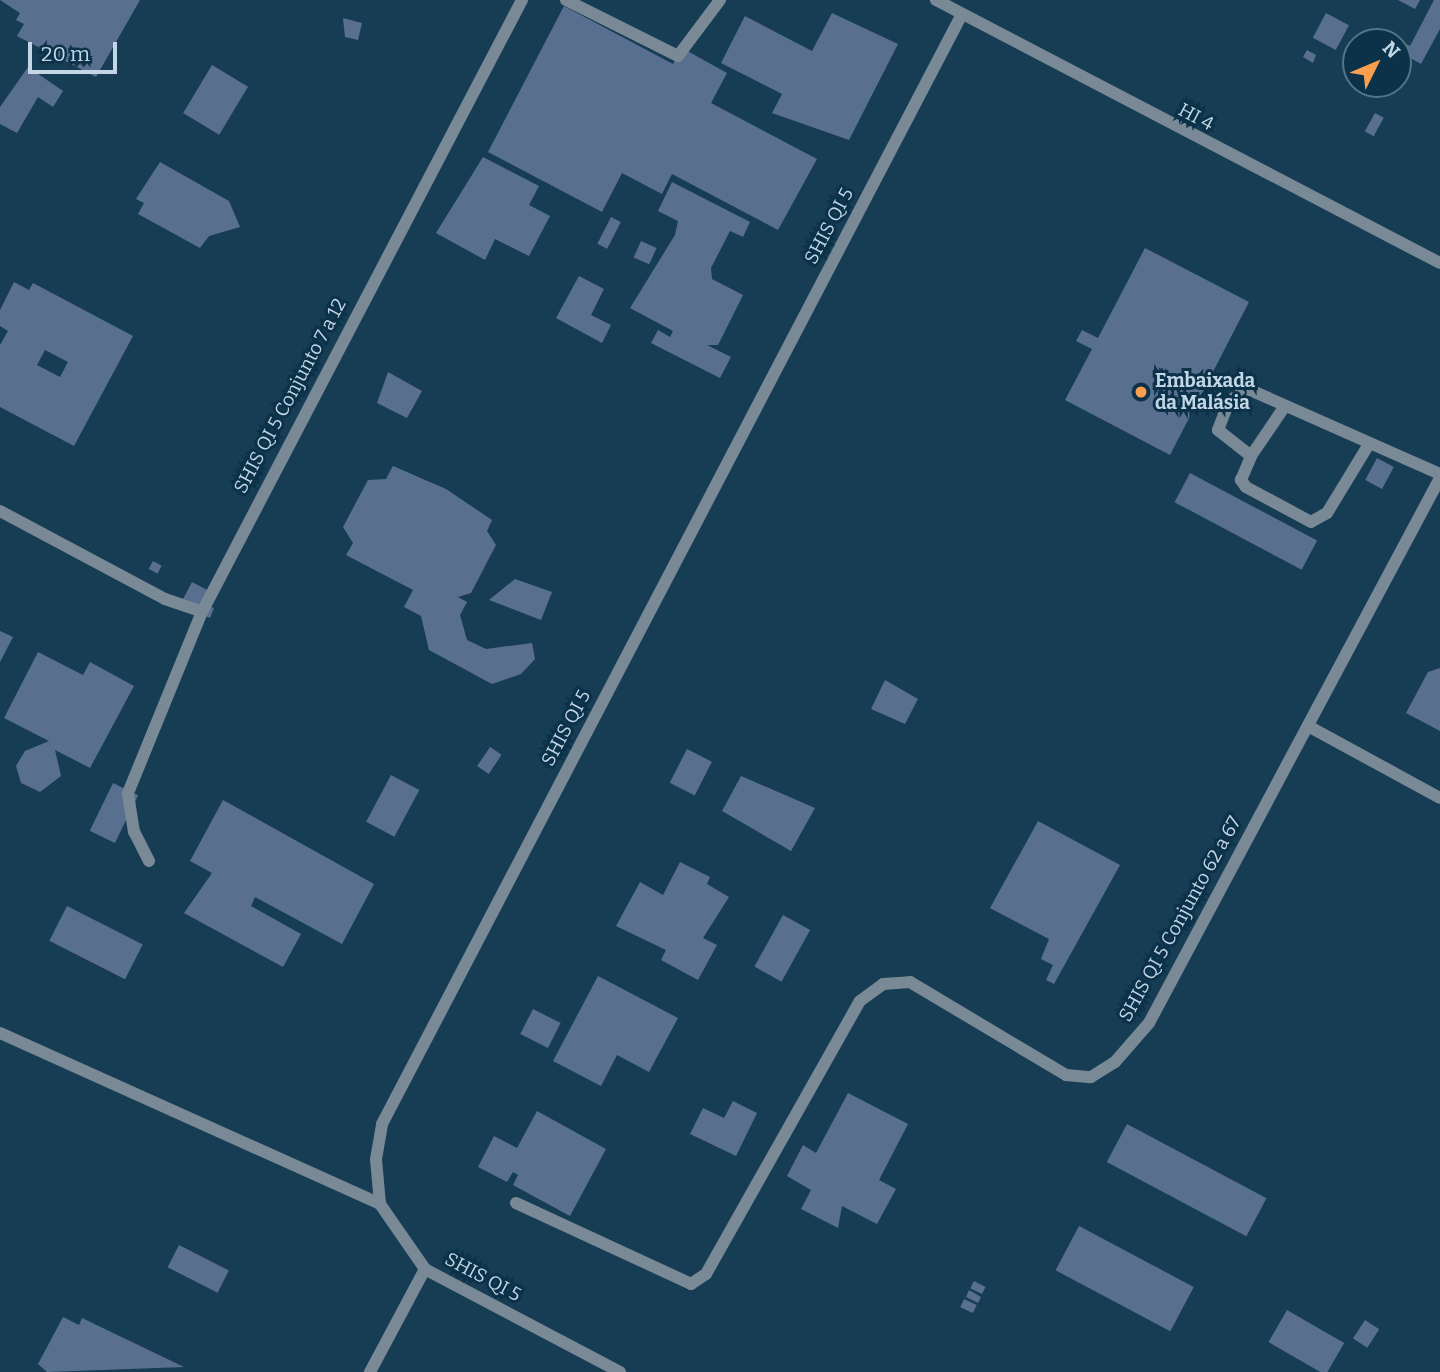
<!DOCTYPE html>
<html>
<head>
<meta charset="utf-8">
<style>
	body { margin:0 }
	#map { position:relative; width:1440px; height:1372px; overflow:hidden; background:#173d54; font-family:Bitter,serif }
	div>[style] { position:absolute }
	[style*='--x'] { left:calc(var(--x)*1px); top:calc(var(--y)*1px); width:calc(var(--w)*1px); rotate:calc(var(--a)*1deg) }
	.building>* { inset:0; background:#596f90; transform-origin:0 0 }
	.minor>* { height:12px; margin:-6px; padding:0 6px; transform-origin:6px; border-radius:6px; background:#798995 }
	.dots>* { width:19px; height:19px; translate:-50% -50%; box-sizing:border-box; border:4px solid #0b3249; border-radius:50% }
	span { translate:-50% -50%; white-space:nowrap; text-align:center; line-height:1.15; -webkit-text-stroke:6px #0b3249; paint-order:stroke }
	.street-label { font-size:19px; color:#c2d6e5 }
	.poi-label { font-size:19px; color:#c2d6e5; font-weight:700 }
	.left { translate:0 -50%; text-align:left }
	.north { position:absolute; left:1342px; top:28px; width:70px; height:70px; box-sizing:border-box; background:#0b3249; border:2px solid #547487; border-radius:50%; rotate:47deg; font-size:19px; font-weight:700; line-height:28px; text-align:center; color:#c2d6e5 }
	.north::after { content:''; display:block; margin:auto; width:24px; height:32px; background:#fa9f4f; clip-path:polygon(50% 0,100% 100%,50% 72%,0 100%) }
	.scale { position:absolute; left:28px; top:42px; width:89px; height:32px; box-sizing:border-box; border:4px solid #c2d6e5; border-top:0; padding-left:9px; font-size:21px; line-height:24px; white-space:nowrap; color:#c2d6e5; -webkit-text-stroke:5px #0b3249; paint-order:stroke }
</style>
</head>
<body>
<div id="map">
	<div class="building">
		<div style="clip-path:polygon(0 0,140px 0,96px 77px,17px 36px,24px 24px,16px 20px,20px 13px)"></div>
		<div style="clip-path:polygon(1398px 0,1420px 0,1415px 9px)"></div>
		<div style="clip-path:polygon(1434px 0,1440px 0,1440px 29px,1421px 64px,1405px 55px,1398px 69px,1398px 42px,1387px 42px,1390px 36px,1410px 46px)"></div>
		<div style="clip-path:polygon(564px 6px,673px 64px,682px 48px,727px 73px,711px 103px,817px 159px,778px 230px,672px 174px,662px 194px,622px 173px,602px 212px,488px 152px)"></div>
		<div style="clip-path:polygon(832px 13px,898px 44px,849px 140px,772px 113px,782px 94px,721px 63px,745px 16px,812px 51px)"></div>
		<div style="left:1326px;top:13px;width:26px;height:28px;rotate:28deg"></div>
		<div style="clip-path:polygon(343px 18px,362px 23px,358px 40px,345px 37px)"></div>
		<div style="clip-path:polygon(1307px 50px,1316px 55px,1313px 63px,1303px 57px)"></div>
		<div style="left:212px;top:65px;width:42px;height:56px;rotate:31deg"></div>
		<div style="clip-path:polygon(28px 67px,63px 91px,53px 107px,38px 97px,17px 133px,0 124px,0 107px)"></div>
		<div style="left:1375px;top:113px;width:10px;height:21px;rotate:29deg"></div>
		<div style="clip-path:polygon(483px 157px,539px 186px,529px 205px,550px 216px,529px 256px,495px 239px,485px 260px,436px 233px)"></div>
		<div style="clip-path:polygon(160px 162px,229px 201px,240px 227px,209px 236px,200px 248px,138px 214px,144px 203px,136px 199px)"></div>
		<div style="clip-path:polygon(672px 182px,750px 222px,743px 237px,730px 231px,711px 268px,712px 279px,743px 295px,718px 345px,707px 345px,731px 357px,720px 378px,651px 343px,658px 330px,670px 337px,673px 331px,630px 308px,675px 235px,678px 221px,658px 211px)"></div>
		<div style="left:611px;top:217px;width:11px;height:30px;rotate:27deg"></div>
		<div style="left:641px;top:241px;width:17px;height:18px;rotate:24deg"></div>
		<div style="clip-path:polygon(1145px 248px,1249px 302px,1170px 455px,1065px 400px,1092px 349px,1076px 341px,1082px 330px,1098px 338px)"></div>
		<div style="clip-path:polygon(579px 276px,604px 289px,591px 315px,611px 325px,602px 343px,556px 318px)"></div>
		<div style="clip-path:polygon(evenodd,14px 282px,29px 290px,33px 283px,133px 336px,74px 446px,0 407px,0 345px,8px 331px,0 326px,0 310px,14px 282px,45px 350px,68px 362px,60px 377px,37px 365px,45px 350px)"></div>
		<div style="clip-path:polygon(388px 372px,422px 391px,407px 418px,377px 403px)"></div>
		<div style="left:1377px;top:458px;width:19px;height:25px;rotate:28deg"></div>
		<div style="clip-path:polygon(393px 466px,446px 489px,492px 520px,487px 531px,496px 545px,471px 593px,458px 597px,467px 602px,460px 615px,467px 640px,486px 649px,532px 643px,535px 659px,521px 674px,492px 684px,429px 650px,421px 616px,404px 607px,413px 590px,346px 555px,353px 543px,343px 527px,368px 480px,386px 479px)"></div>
		<div style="left:1190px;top:473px;width:144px;height:33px;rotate:28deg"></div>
		<div style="left:153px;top:561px;width:10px;height:9px;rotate:29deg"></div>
		<div style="clip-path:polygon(515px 579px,552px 592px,541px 620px,489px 600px)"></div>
		<div style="clip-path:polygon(192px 582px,209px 591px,203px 603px,214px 608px,210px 618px,180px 605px)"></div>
		<div style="clip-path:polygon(0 631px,13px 637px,0 662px)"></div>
		<div style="clip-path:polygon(38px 652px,83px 675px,90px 662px,134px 686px,90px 768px,55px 750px,61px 776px,40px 792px,21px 783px,16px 766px,25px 751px,49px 741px,4px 718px)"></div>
		<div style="clip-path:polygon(1440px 668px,1440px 731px,1406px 713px,1428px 672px)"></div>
		<div style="clip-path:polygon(885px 680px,918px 699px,905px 724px,871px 709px)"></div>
		<div style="left:490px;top:747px;width:14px;height:23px;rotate:34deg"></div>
		<div style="left:687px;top:749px;width:28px;height:38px;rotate:27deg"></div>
		<div style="left:391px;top:775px;width:32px;height:53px;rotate:28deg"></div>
		<div style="clip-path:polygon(741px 776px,815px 808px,791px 851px,722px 811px)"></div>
		<div style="left:113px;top:783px;width:28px;height:53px;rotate:26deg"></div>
		<div style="clip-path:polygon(223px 800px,374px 884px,342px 944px,255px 897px,251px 906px,301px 934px,283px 967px,184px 913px,212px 873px,190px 861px)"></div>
		<div style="clip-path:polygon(1038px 821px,1120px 865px,1054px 984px,1046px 980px,1053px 965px,1041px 959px,1049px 939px,990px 908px)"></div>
		<div style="clip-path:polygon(680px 862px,710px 877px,707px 884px,729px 897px,703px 938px,717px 945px,698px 980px,661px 960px,666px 950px,616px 926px,640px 882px,663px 895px)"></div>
		<div style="left:67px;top:906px;width:85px;height:39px;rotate:27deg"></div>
		<div style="left:783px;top:915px;width:31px;height:59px;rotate:29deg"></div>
		<div style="clip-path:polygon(598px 976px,678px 1018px,649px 1072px,617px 1055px,601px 1086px,553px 1061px)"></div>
		<div style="left:533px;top:1009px;width:31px;height:28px;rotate:27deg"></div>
		<div style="clip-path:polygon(848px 1093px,908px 1124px,879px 1180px,896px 1189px,877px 1224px,842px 1206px,838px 1228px,801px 1209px,811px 1190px,787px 1176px,803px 1145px,816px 1153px)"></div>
		<div style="clip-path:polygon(733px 1101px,757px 1113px,736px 1156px,690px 1134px,703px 1108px,724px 1118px)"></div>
		<div style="clip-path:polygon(537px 1111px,606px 1149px,570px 1216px,513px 1185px,518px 1175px,513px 1172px,507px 1182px,478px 1167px,494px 1136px,517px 1148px)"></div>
		<div style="left:1127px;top:1124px;width:158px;height:43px;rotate:28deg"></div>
		<div style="left:1079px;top:1226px;width:130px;height:50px;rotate:28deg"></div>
		<div style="left:179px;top:1245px;width:56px;height:25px;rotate:27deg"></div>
		<div style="left:974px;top:1281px;width:13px;height:8px;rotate:27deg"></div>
		<div style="clip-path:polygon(969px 1290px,981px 1297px,978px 1303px,966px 1297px)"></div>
		<div style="left:964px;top:1299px;width:14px;height:9px;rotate:25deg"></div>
		<div style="left:1287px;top:1310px;width:66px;height:37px;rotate:30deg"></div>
		<div style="clip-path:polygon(63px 1317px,79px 1325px,82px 1318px,184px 1367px,47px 1372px,38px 1364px)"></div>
		<div style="left:1365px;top:1320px;width:17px;height:22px;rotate:33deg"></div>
	</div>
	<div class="minor">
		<div style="--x:566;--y:0;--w:125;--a:26.6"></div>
		<div style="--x:678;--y:56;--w:70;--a:-53.1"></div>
		<div style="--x:936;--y:0;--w:568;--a:27.56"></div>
		<div style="--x:1369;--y:444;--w:81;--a:121.3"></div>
		<div style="--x:1327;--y:513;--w:18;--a:151"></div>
		<div style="--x:1311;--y:522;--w:74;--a:-151.7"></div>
		<div style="--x:1246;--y:487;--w:9;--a:-126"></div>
		<div style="--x:1241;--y:480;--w:26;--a:-67"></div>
		<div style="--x:1251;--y:456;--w:42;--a:-141.8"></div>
		<div style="--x:1218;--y:430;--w:31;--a:-69"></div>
		<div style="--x:1229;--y:401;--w:22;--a:-32"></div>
		<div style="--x:1248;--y:389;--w:210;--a:23.9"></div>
		<div style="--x:1251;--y:456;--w:60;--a:-55.8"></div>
		<div style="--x:0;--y:511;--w:187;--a:28.1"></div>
		<div style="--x:165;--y:599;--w:39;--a:19"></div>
		<div style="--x:202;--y:612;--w:691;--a:-62.4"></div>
		<div style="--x:1308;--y:726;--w:150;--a:28.6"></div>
		<div style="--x:149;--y:861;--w:33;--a:-117"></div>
		<div style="--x:134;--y:832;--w:39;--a:-99"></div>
		<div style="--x:128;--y:793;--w:196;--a:-67.8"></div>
		<div style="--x:0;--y:1033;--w:417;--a:24.2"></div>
		<div style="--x:516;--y:1203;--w:193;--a:24.8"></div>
		<div style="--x:691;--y:1284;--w:18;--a:-34"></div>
		<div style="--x:706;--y:1274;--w:313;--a:-60.6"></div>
		<div style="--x:860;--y:1001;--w:29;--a:-36"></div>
		<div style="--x:883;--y:984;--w:27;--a:-4"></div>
		<div style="--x:910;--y:982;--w:182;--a:30.8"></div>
		<div style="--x:1066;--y:1075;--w:25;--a:5"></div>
		<div style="--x:1091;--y:1077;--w:28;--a:-32"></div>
		<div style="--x:1115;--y:1062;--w:52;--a:-48.9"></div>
		<div style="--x:1149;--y:1023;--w:618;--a:-61.9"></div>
		<div style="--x:370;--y:1372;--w:117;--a:-61.9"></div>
		<div style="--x:620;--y:1372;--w:221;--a:-152.2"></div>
		<div style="--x:425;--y:1269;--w:79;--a:-124.7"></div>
		<div style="--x:380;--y:1204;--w:45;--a:-95.1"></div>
		<div style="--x:376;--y:1159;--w:36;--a:-80"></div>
		<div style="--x:382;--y:1124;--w:1252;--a:-62.41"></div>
	</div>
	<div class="dots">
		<div style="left:1141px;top:392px;background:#fa9f4f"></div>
	</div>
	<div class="street-label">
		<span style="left:1196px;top:117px;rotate:28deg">HI 4</span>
		<span style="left:829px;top:226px;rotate:-62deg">SHIS QI 5</span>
		<span style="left:290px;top:396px;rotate:-62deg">SHIS QI 5 Conjunto 7 a 12</span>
		<span style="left:566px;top:728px;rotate:-62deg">SHIS QI 5</span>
		<span style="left:1180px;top:919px;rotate:-61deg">SHIS QI 5 Conjunto 62 a 67</span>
		<span style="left:483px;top:1277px;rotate:28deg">SHIS QI 5</span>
	</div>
	<div class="poi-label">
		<span class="left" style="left:1155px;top:392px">Embaixada<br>da Malásia</span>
	</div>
	<div class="north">N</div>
	<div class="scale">20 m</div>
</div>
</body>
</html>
